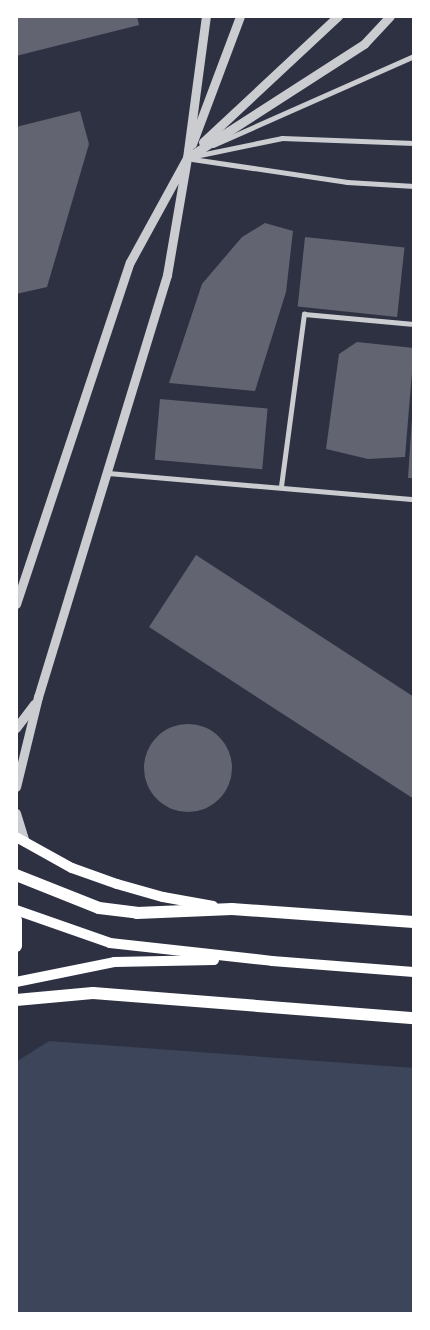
<!DOCTYPE html>
<html>
<head>
<meta charset="utf-8">
<style>
	body { margin:0 }
	#map { position:relative; width:430px; height:1330px; overflow:hidden; background:#2d3142; font-family:"Exo 2",sans-serif }
	div>[style] { position:absolute }
	[style*='--x'] { left:calc(var(--x)*1px); top:calc(var(--y)*1px); width:calc(var(--w)*1px); rotate:calc(var(--a)*1deg) }
	.green>* { inset:0; background:#3c4559 }
	.building>* { inset:0; background:#626471; transform-origin:0 0 }
	.round { border-radius:50% }
	.minor>* { height:5px; margin:-2.5px; padding:0 2.5px; transform-origin:2.5px; border-radius:2.5px; background:#caccd0 }
	.tertiary>* { height:9px; margin:-4.5px; padding:0 4.5px; transform-origin:4.5px; border-radius:4.5px; background:#caccd0 }
	.secondary>* { height:10px; margin:-5px; padding:0 5px; transform-origin:5px; border-radius:5px; background:#fff }
	.primary>* { height:12px; margin:-6px; padding:0 6px; transform-origin:6px; border-radius:6px; background:#fff }
	span { translate:-50% -50%; white-space:nowrap; text-align:center; line-height:1.15; -webkit-text-stroke:4px #fff; paint-order:stroke }
	.frame { position:absolute; inset:0; border:18px solid #fff; pointer-events:none }
</style>
</head>
<body>
<div id="map">
	<div class="green">
		<div style="clip-path:polygon(49px 1041px,414px 1068px,414px 1314px,16px 1314px,16px 1062px)"></div>
	</div>
	<div class="building">
		<div style="clip-path:polygon(16px 16px,137px 16px,139px 25px,16px 56px)"></div>
		<div style="clip-path:polygon(80px 111px,89px 144px,47px 287px,16px 294px,16px 127px)"></div>
		<div style="clip-path:polygon(265px 223px,293px 231px,286px 292px,255px 391px,169px 383px,202px 284px,242px 237px)"></div>
		<div style="left:305px;top:237px;width:100px;height:70px;rotate:6deg"></div>
		<div style="clip-path:polygon(357px 342px,414px 348px,405px 457px,368px 459px,326px 449px,339px 354px)"></div>
		<div style="left:160px;top:399px;width:108px;height:61px;rotate:5deg"></div>
		<div style="clip-path:polygon(412px 418px,414px 418px,414px 478px,408px 478px)"></div>
		<div style="clip-path:polygon(196px 555px,414px 697px,414px 799px,149px 627px)"></div>
		<div class="round" style="left:144px;top:724px;width:88px;height:88px"></div>
	</div>
	<div class="minor">
		<div style="--x:213;--y:145;--w:220;--a:-23.9"></div>
		<div style="--x:195;--y:156;--w:89;--a:-11.7"></div>
		<div style="--x:282;--y:138;--w:132;--a:2.2"></div>
		<div style="--x:192;--y:159;--w:157;--a:8.4"></div>
		<div style="--x:347;--y:182;--w:67;--a:3.4"></div>
		<div style="--x:108;--y:473;--w:307;--a:4.9"></div>
		<div style="--x:281;--y:486;--w:174;--a:-82.4"></div>
		<div style="--x:304;--y:314;--w:110;--a:5.2"></div>
	</div>
	<div class="tertiary">
		<div style="--x:203;--y:142;--w:185;--a:-43"></div>
		<div style="--x:192;--y:144;--w:137;--a:-69.4"></div>
		<div style="--x:16;--y:604;--w:360;--a:-71.6"></div>
		<div style="--x:130;--y:262;--w:119;--a:-61.3"></div>
		<div style="--x:187;--y:158;--w:143;--a:-82.4"></div>
		<div style="--x:16;--y:728;--w:30;--a:-53"></div>
		<div style="--x:16;--y:787;--w:93;--a:-76.3"></div>
		<div style="--x:38;--y:697;--w:441;--a:-73"></div>
		<div style="--x:167;--y:275;--w:119;--a:-80.3"></div>
		<div style="--x:187;--y:158;--w:211;--a:-32.8"></div>
		<div style="--x:364;--y:44;--w:38;--a:-47"></div>
		<div style="--x:16;--y:813;--w:30;--a:73"></div>
	</div>
	<div class="secondary">
		<div style="--x:16;--y:837;--w:64;--a:29"></div>
		<div style="--x:72;--y:868;--w:48;--a:19.6"></div>
		<div style="--x:117;--y:884;--w:48;--a:15.8"></div>
		<div style="--x:163;--y:897;--w:51;--a:10.2"></div>
		<div style="--x:16;--y:910;--w:100;--a:19.3"></div>
		<div style="--x:110;--y:943;--w:163;--a:6.3"></div>
		<div style="--x:272;--y:961;--w:142;--a:4.4"></div>
		<div style="--x:16;--y:982;--w:100;--a:-11.5"></div>
		<div style="--x:114;--y:962;--w:100;--a:-1.1"></div>
	</div>
	<div class="primary">
		<div style="--x:16;--y:875;--w:89;--a:21.7"></div>
		<div style="--x:99;--y:908;--w:38;--a:7"></div>
		<div style="--x:137;--y:913;--w:95;--a:-2.4"></div>
		<div style="--x:232;--y:909;--w:182;--a:4.1"></div>
		<div style="--x:16;--y:920;--w:26;--a:90"></div>
		<div style="--x:16;--y:1000;--w:77;--a:-5.2"></div>
		<div style="--x:93;--y:993;--w:322;--a:4.5"></div>
	</div>
	<div class="frame"></div>
</div>
</body>
</html>
